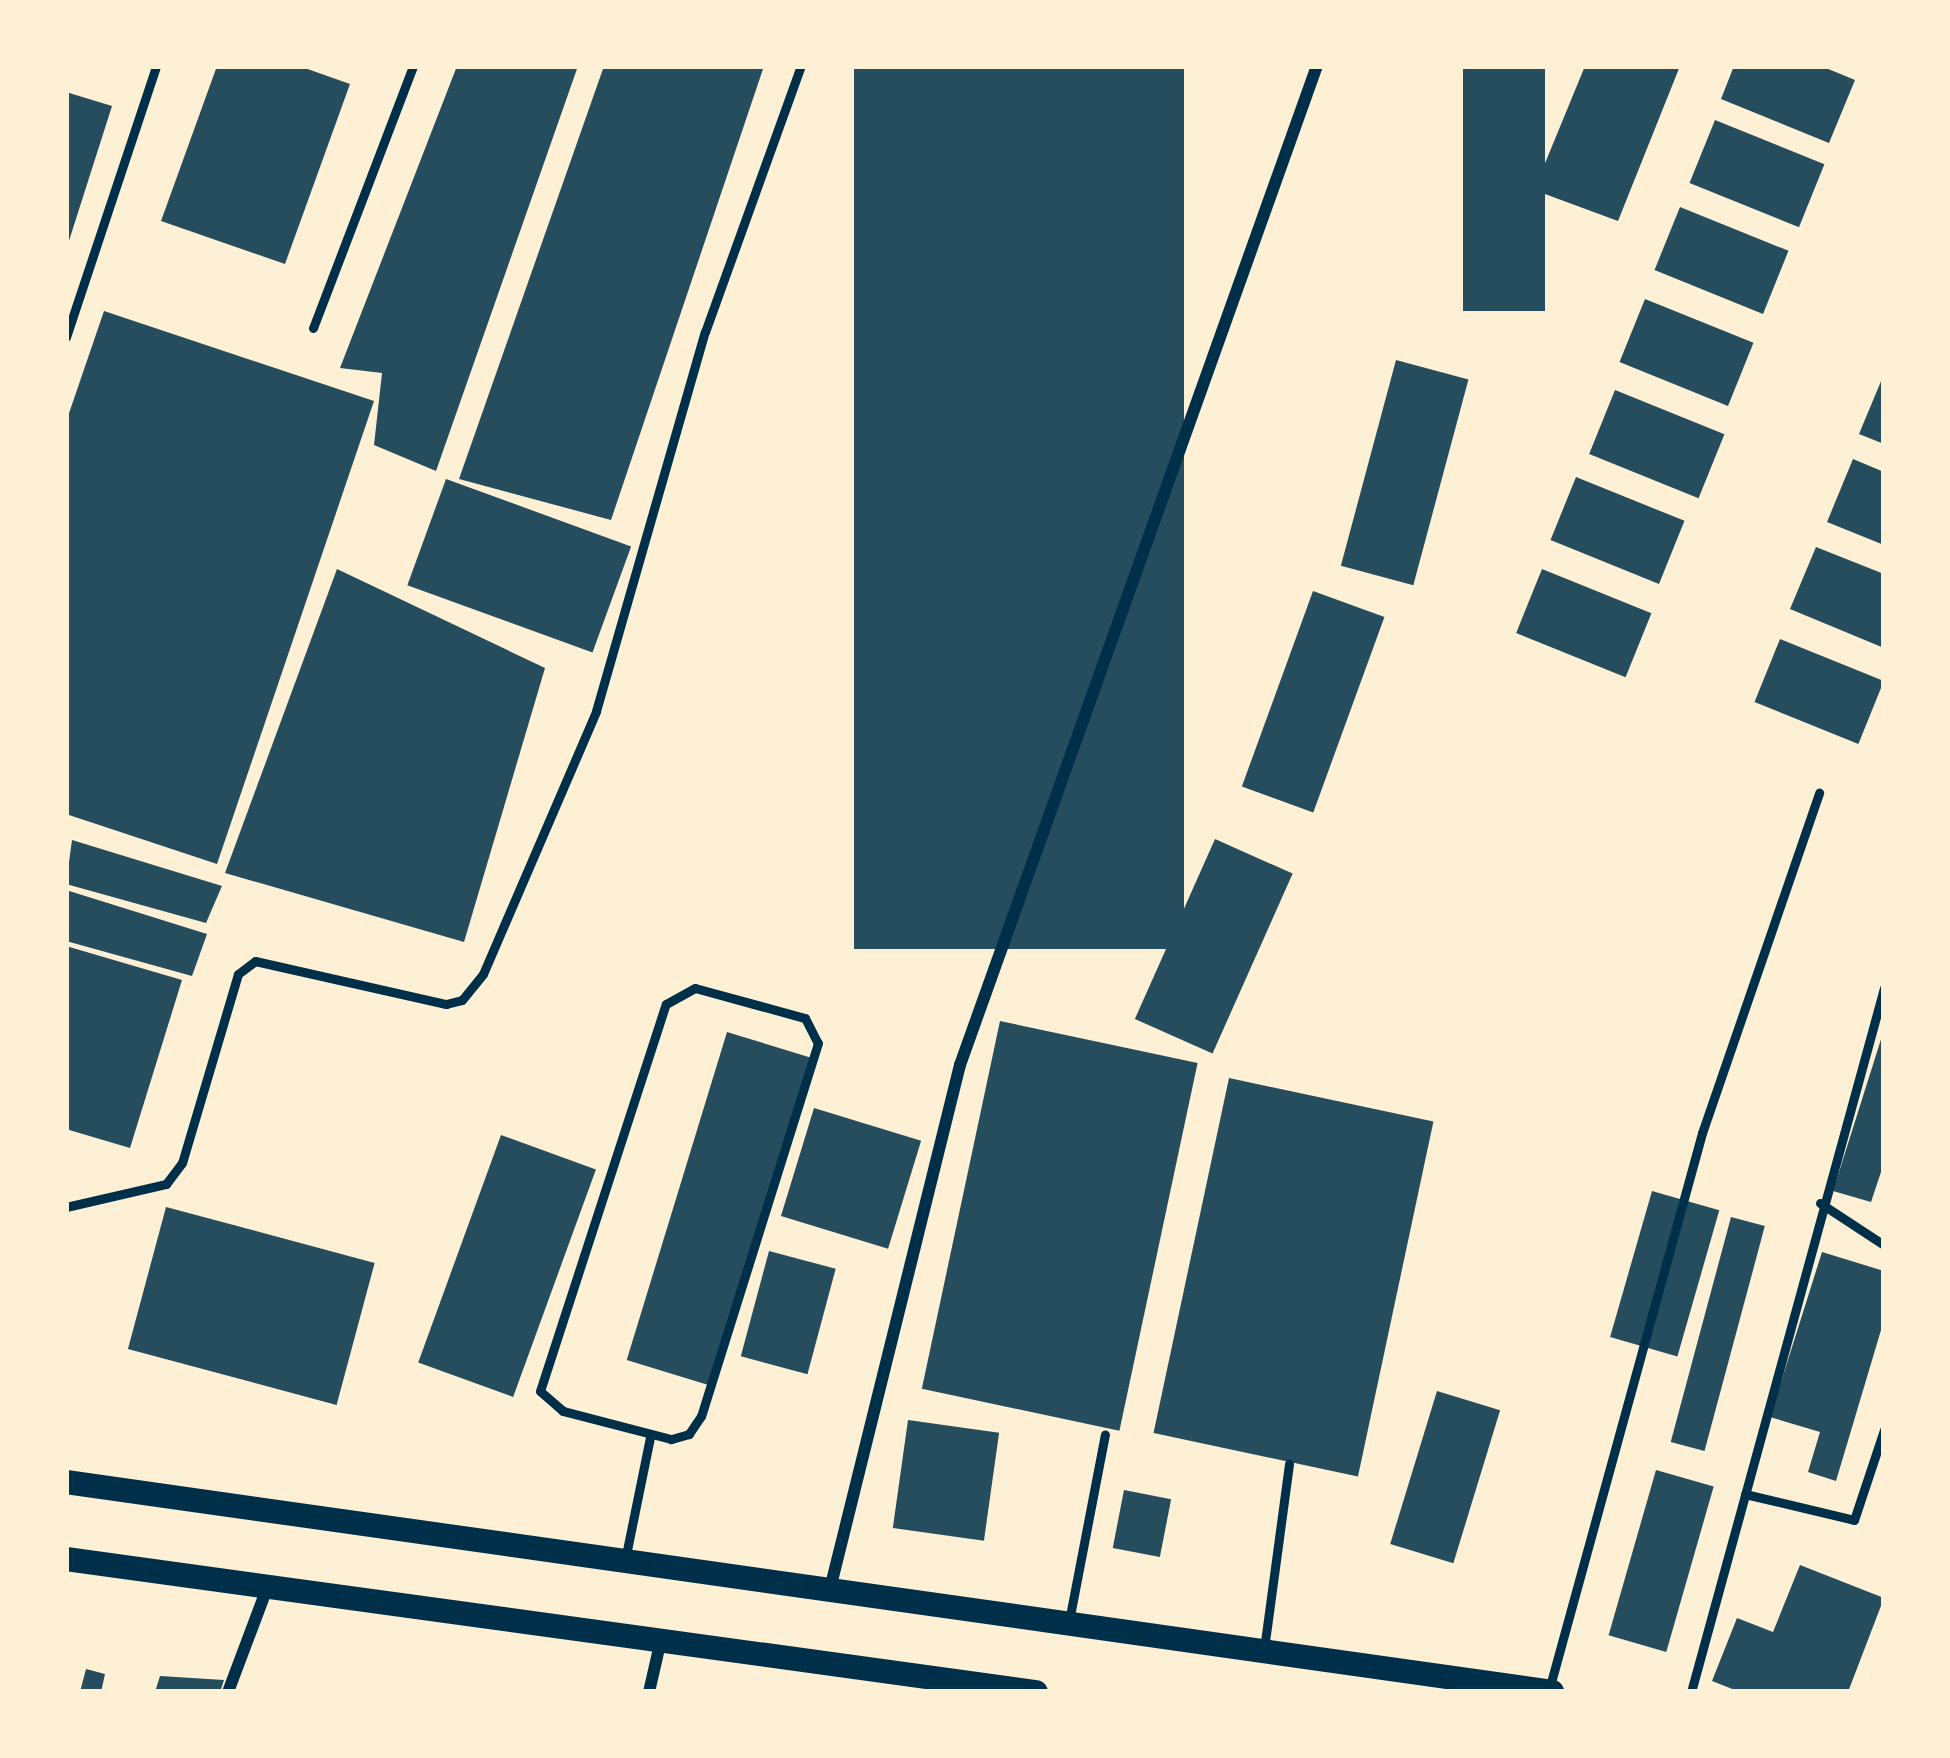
<!DOCTYPE html>
<html>
<head>
<meta charset="utf-8">
<style>
	body { margin:0 }
	#map { position:relative; width:1950px; height:1758px; overflow:hidden; background:#fdf0d5; font-family:Ubuntu,sans-serif }
	div>[style] { position:absolute }
	[style*='--x'] { left:calc(var(--x)*1px); top:calc(var(--y)*1px); width:calc(var(--w)*1px); rotate:calc(var(--a)*1deg) }
	.building>* { inset:0; background:#264d5e; transform-origin:0 0 }
	.service>* { height:9px; margin:-4.5px; padding:0 4.5px; transform-origin:4.5px; border-radius:4.5px; background:#003049 }
	.minor>* { height:12px; margin:-6px; padding:0 6px; transform-origin:6px; border-radius:6px; background:#003049 }
	.secondary>* { height:24px; margin:-12px; padding:0 12px; transform-origin:12px; border-radius:12px; background:#003049 }
	span { translate:-50% -50%; white-space:nowrap; text-align:center; line-height:1.15; -webkit-text-stroke:12px #fdf0d5; paint-order:stroke }
	.frame { position:absolute; inset:0; border:69px solid #fdf0d5; pointer-events:none }
</style>
</head>
<body>
<div id="map">
	<div class="building">
		<div style="clip-path:polygon(217px 66px,299px 66px,350px 84px,285px 264px,161px 221px)"></div>
		<div style="clip-path:polygon(457px 66px,578px 66px,436px 471px,374px 445px,382px 373px,340px 368px)"></div>
		<div style="clip-path:polygon(604px 66px,764px 66px,611px 520px,459px 479px)"></div>
		<div style="left:854px;top:66px;width:330px;height:883px"></div>
		<div style="left:1463px;top:66px;width:82px;height:245px"></div>
		<div style="clip-path:polygon(1585px 66px,1680px 66px,1618px 221px,1534px 190px)"></div>
		<div style="clip-path:polygon(1734px 66px,1821px 66px,1855px 80px,1829px 143px,1721px 99px)"></div>
		<div style="clip-path:polygon(66px 92px,112px 106px,67px 247px,66px 247px)"></div>
		<div style="left:1715px;top:120px;width:118px;height:68px;rotate:22deg"></div>
		<div style="left:1680px;top:207px;width:117px;height:68px;rotate:22deg"></div>
		<div style="left:1645px;top:299px;width:117px;height:68px;rotate:22deg"></div>
		<div style="clip-path:polygon(104px 311px,374px 401px,217px 864px,66px 814px,66px 422px)"></div>
		<div style="left:1396px;top:360px;width:75px;height:213px;rotate:15deg"></div>
		<div style="clip-path:polygon(1884px 374px,1884px 444px,1859px 434px)"></div>
		<div style="left:1615px;top:390px;width:118px;height:69px;rotate:22deg"></div>
		<div style="clip-path:polygon(1853px 459px,1884px 472px,1884px 545px,1827px 522px)"></div>
		<div style="left:1576px;top:477px;width:117px;height:68px;rotate:22deg"></div>
		<div style="left:446px;top:479px;width:197px;height:113px;rotate:20deg"></div>
		<div style="clip-path:polygon(1816px 547px,1884px 574px,1884px 648px,1790px 609px)"></div>
		<div style="clip-path:polygon(337px 569px,545px 668px,464px 942px,225px 873px)"></div>
		<div style="left:1542px;top:569px;width:118px;height:69px;rotate:22deg"></div>
		<div style="left:1313px;top:591px;width:76px;height:208px;rotate:20deg"></div>
		<div style="left:1780px;top:639px;width:112px;height:68px;rotate:22deg"></div>
		<div style="left:1215px;top:839px;width:85px;height:197px;rotate:24deg"></div>
		<div style="clip-path:polygon(72px 840px,222px 886px,206px 923px,66px 884px)"></div>
		<div style="clip-path:polygon(66px 890px,207px 934px,192px 976px,66px 941px)"></div>
		<div style="clip-path:polygon(66px 946px,182px 980px,130px 1148px,66px 1129px)"></div>
		<div style="left:1000px;top:1021px;width:202px;height:376px;rotate:12deg"></div>
		<div style="left:727px;top:1032px;width:87px;height:343px;rotate:17deg"></div>
		<div style="clip-path:polygon(1883px 1033px,1884px 1163px,1871px 1202px,1833px 1191px)"></div>
		<div style="left:1229px;top:1078px;width:209px;height:363px;rotate:12deg"></div>
		<div style="left:814px;top:1108px;width:112px;height:113px;rotate:17deg"></div>
		<div style="left:501px;top:1135px;width:101px;height:242px;rotate:20deg"></div>
		<div style="left:1652px;top:1191px;width:70px;height:152px;rotate:16deg"></div>
		<div style="left:166px;top:1207px;width:216px;height:147px;rotate:15deg"></div>
		<div style="left:1731px;top:1217px;width:35px;height:233px;rotate:15deg"></div>
		<div style="left:769px;top:1251px;width:69px;height:109px;rotate:15deg"></div>
		<div style="clip-path:polygon(1822px 1252px,1884px 1271px,1884px 1320px,1836px 1481px,1808px 1472px,1820px 1432px,1770px 1417px)"></div>
		<div style="left:1437px;top:1391px;width:66px;height:160px;rotate:17deg"></div>
		<div style="left:908px;top:1420px;width:92px;height:109px;rotate:8deg"></div>
		<div style="left:1656px;top:1470px;width:60px;height:172px;rotate:16deg"></div>
		<div style="left:1124px;top:1490px;width:48px;height:59px;rotate:11deg"></div>
		<div style="clip-path:polygon(1800px 1565px,1884px 1598px,1848px 1692px,1740px 1692px,1712px 1681px,1737px 1618px,1773px 1632px)"></div>
		<div style="clip-path:polygon(86px 1669px,105px 1674px,101px 1692px,80px 1692px)"></div>
		<div style="clip-path:polygon(160px 1676px,224px 1680px,220px 1692px,155px 1692px)"></div>
	</div>
	<div class="service">
		<div style="--x:313;--y:328;--w:280;--a:-69.1"></div>
		<div style="--x:66;--y:337;--w:286;--a:-71.6"></div>
		<div style="--x:695;--y:988;--w:114;--a:15.3"></div>
		<div style="--x:805;--y:1018;--w:28;--a:63"></div>
		<div style="--x:818;--y:1043;--w:391;--a:107.4"></div>
		<div style="--x:701;--y:1416;--w:22;--a:124"></div>
		<div style="--x:689;--y:1434;--w:19;--a:164"></div>
		<div style="--x:671;--y:1439;--w:112;--a:-165.5"></div>
		<div style="--x:563;--y:1411;--w:30;--a:-139"></div>
		<div style="--x:540;--y:1391;--w:407;--a:-72"></div>
		<div style="--x:666;--y:1004;--w:33;--a:-29"></div>
		<div style="--x:1820;--y:1203;--w:77;--a:33.3"></div>
		<div style="--x:66;--y:1207;--w:103;--a:-13"></div>
		<div style="--x:166;--y:1184;--w:26;--a:-53"></div>
		<div style="--x:182;--y:1163;--w:197;--a:-73.5"></div>
		<div style="--x:238;--y:974;--w:21;--a:-37"></div>
		<div style="--x:255;--y:961;--w:196;--a:12.7"></div>
		<div style="--x:446;--y:1004;--w:16;--a:-14"></div>
		<div style="--x:462;--y:1000;--w:33;--a:-51"></div>
		<div style="--x:483;--y:974;--w:286;--a:-66.7"></div>
		<div style="--x:596;--y:711;--w:394;--a:-74"></div>
		<div style="--x:705;--y:332;--w:283;--a:-70.2"></div>
		<div style="--x:1745;--y:1494;--w:112;--a:13.4"></div>
		<div style="--x:1854;--y:1520;--w:95;--a:-71.6"></div>
		<div style="--x:625;--y:1560;--w:126;--a:-78.5"></div>
		<div style="--x:1069;--y:1621;--w:190;--a:-79.1"></div>
		<div style="--x:1264;--y:1649;--w:187;--a:-82.3"></div>
		<div style="--x:1550;--y:1686;--w:574;--a:-74.63"></div>
		<div style="--x:1702;--y:1133;--w:360;--a:-71"></div>
		<div style="--x:1691;--y:1692;--w:730;--a:-74.67"></div>
	</div>
	<div class="minor">
		<div style="--x:830;--y:1589;--w:540;--a:-76.07"></div>
		<div style="--x:960;--y:1065;--w:1061;--a:-70.34"></div>
		<div style="--x:228;--y:1692;--w:111;--a:-69.4"></div>
		<div style="--x:649;--y:1692;--w:49;--a:-77.1"></div>
	</div>
	<div class="secondary">
		<div style="--x:66;--y:1482;--w:1501;--a:8.04"></div>
		<div style="--x:66;--y:1559;--w:979;--a:7.81"></div>
	</div>
	<div class="frame"></div>
</div>
</body>
</html>
